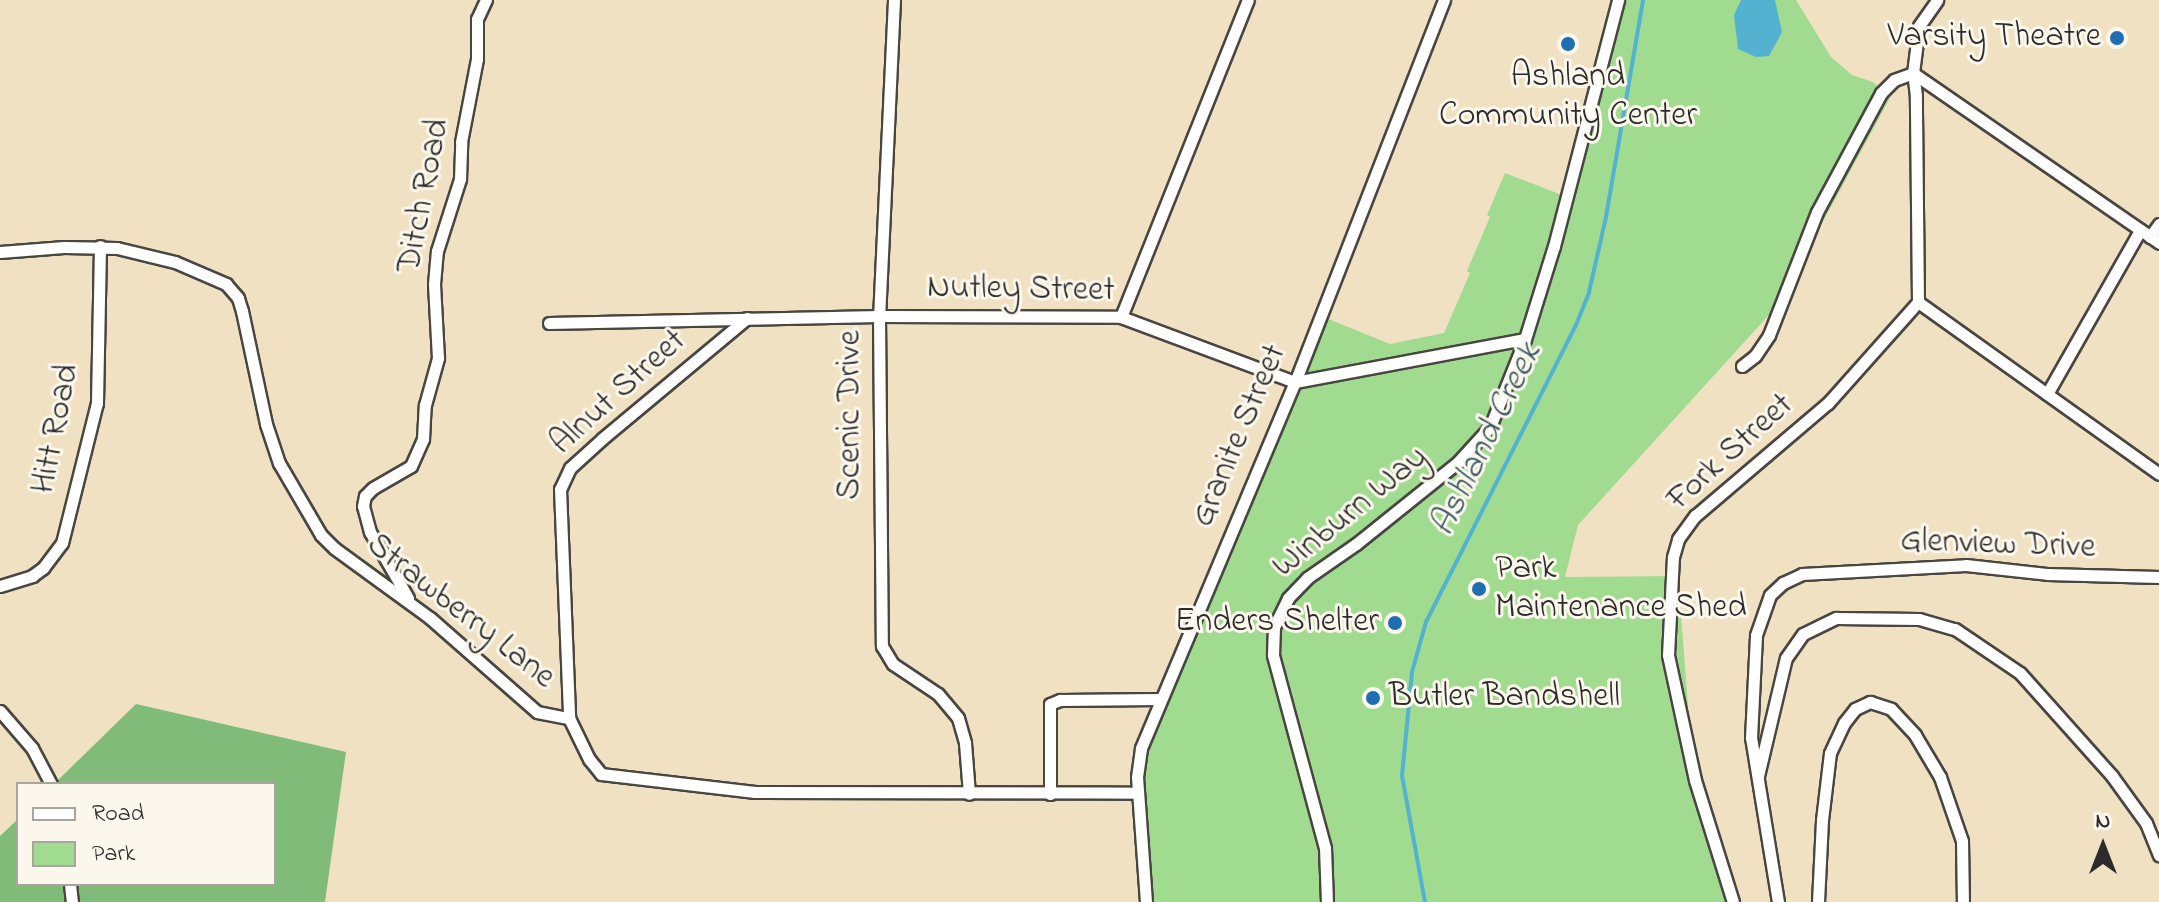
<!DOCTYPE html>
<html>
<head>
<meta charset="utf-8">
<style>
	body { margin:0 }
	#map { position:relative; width:2159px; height:902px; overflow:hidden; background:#f0e1c3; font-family:"Indie Flower",sans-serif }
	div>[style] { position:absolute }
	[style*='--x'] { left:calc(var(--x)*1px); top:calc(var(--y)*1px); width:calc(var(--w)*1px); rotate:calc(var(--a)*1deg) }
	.green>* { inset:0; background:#a0db8f }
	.forest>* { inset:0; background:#80bb7a }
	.water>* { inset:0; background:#52b2d0 }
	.stream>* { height:4px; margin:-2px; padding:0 2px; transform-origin:2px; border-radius:2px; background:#52b2d0 }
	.roads { filter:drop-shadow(2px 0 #494642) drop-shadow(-2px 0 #494642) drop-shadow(0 2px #494642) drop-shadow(0 -2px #494642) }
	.street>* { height:11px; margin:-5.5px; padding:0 5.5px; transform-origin:5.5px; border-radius:5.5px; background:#fff }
	.dots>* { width:22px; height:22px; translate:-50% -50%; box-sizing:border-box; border:4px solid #fbf7ec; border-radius:50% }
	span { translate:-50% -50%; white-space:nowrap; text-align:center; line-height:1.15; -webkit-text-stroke:6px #fbf7ec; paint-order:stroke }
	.poi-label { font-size:34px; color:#2b2b2b }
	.right { translate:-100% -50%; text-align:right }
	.left { translate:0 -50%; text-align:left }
	.street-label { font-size:34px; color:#2b2b2b }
	.water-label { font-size:36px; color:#395a65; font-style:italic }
	.legend { position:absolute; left:16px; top:782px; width:260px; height:104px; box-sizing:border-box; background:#fbf7ec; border:2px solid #a8a59f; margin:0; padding:10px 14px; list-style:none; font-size:24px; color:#2b2b2b }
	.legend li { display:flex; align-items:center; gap:16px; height:40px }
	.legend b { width:40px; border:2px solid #a8a59f }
	.north { position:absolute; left:2063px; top:806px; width:80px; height:80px; -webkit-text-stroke:6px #fbf7ec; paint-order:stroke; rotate:0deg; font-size:22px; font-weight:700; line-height:32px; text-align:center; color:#2b2b2b }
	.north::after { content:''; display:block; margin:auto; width:28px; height:36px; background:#2b2b2b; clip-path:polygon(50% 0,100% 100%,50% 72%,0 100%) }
</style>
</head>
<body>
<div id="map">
	<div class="green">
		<div style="clip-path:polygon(1618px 0,1796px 0,1831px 57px,1852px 75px,1873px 82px,1890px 98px,1777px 306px,1578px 525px,1565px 577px,1678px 576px,1689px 718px,1719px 843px,1741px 902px,1146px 902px,1138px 762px,1321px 316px,1390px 344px,1444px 333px,1470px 273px,1467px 271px,1490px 217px,1487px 215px,1505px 173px,1567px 197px)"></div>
	</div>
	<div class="forest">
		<div style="clip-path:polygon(136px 704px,346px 752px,325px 902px,0 902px,0 836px,18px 819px,18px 884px,274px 884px,274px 784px,54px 784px)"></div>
	</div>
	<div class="water">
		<div style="clip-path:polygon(1741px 0,1775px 0,1782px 32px,1769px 56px,1756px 57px,1738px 49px,1734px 15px)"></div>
	</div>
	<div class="stream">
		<div style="--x:1425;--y:902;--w:128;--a:-100.3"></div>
		<div style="--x:1402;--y:776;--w:104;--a:-84.5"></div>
		<div style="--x:1412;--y:672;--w:52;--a:-74.4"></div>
		<div style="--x:1426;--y:622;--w:333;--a:-63.2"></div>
		<div style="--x:1576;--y:325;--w:35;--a:-68"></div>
		<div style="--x:1589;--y:292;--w:77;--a:-77.2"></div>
		<div style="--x:1606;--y:217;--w:220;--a:-80.3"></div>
	</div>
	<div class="roads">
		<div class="street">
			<div style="--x:894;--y:0;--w:316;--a:92.7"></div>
			<div style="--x:879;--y:316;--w:330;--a:89.5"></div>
			<div style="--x:882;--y:646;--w:21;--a:59"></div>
			<div style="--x:893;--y:664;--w:54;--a:33.7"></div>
			<div style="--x:938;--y:694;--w:31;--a:50"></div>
			<div style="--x:958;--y:718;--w:26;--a:74"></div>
			<div style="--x:965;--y:743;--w:51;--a:85.5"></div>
			<div style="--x:1913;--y:73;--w:299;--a:34.6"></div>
			<div style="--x:2150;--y:237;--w:16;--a:-55"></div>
			<div style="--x:0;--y:252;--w:64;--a:-4.5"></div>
			<div style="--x:64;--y:247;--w:53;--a:1.1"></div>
			<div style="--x:117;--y:248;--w:60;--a:13.6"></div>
			<div style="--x:175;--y:262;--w:56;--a:23.3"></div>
			<div style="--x:226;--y:284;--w:18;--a:49"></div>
			<div style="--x:238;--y:298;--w:14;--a:73"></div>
			<div style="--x:242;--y:311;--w:116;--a:78"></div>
			<div style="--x:266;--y:424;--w:41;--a:71.6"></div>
			<div style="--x:279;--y:463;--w:83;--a:59.7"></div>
			<div style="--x:321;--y:535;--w:18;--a:45"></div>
			<div style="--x:334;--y:548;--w:119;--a:36.1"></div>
			<div style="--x:430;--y:618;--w:142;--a:41.3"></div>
			<div style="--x:537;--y:712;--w:33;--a:11"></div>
			<div style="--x:1918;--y:302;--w:296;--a:35.5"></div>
			<div style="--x:1121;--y:317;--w:341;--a:-68.2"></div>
			<div style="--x:747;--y:318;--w:189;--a:140.2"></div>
			<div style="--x:602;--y:439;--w:43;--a:137.8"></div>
			<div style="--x:570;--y:468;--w:23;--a:115"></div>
			<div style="--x:560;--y:489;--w:229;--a:87.7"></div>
			<div style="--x:569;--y:718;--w:46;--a:64"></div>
			<div style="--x:589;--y:759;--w:19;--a:51"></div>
			<div style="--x:601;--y:774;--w:155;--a:6.7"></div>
			<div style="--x:755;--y:792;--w:383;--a:0.1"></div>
			<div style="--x:549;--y:323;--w:330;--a:-1.2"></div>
			<div style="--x:879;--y:316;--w:242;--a:0.2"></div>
			<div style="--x:1121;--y:317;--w:186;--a:20.5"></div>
			<div style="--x:1295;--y:382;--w:234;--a:-10.6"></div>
			<div style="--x:1742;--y:366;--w:16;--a:-38"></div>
			<div style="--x:1755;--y:356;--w:25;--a:-56"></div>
			<div style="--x:1769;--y:335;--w:132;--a:-68.7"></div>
			<div style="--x:1817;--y:212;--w:135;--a:-61.7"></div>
			<div style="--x:1881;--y:93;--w:18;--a:-45"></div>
			<div style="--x:1894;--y:80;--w:20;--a:-20"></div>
			<div style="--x:1913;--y:73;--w:47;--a:-82.7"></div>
			<div style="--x:1919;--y:26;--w:32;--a:-55"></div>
			<div style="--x:2047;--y:394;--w:189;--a:-60.4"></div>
			<div style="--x:0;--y:586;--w:34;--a:-17"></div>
			<div style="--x:32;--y:576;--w:14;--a:-36"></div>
			<div style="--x:43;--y:568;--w:31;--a:-53"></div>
			<div style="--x:62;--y:543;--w:144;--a:-76"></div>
			<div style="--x:97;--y:403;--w:157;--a:-88.9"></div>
			<div style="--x:408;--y:598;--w:76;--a:-119.9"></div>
			<div style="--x:370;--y:532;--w:27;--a:-105"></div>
			<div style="--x:363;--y:506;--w:10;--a:-79"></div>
			<div style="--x:365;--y:496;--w:11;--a:-45"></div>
			<div style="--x:373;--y:488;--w:44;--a:-30.1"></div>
			<div style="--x:411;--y:466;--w:30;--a:-66"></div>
			<div style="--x:423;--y:439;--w:34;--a:-87"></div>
			<div style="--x:425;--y:405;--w:49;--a:-74.5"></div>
			<div style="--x:438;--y:358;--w:74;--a:-93.1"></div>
			<div style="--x:434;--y:284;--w:33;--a:-85"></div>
			<div style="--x:437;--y:251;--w:76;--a:-72.3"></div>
			<div style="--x:460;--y:179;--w:37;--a:-88"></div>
			<div style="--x:461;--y:142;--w:85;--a:-79.1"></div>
			<div style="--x:477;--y:59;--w:40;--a:-90"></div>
			<div style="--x:477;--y:19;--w:21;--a:-65"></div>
			<div style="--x:0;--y:711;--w:49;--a:49.1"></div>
			<div style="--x:32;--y:748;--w:41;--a:62.2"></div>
			<div style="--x:1758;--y:776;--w:121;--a:-76.7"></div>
			<div style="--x:1786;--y:658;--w:29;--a:-55"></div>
			<div style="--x:1803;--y:634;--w:37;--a:-26"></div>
			<div style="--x:1836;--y:618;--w:83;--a:0.7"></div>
			<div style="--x:1919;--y:619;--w:37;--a:16"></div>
			<div style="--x:1955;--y:629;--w:78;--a:34.1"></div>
			<div style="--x:2020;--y:673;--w:138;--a:48.2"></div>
			<div style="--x:2112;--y:776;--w:58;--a:54.1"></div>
			<div style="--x:2146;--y:823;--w:35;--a:68"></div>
			<div style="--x:1050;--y:794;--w:90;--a:-90"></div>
			<div style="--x:1050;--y:704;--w:11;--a:-22"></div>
			<div style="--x:1060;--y:700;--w:99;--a:-0.6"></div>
			<div style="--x:70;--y:884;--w:18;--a:84"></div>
			<div style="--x:1146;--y:902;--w:125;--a:-94.1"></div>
			<div style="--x:1137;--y:777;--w:29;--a:-82"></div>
			<div style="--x:1141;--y:748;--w:397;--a:-67.2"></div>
			<div style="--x:1295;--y:382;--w:410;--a:-68.7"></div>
			<div style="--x:1327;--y:902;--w:54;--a:-92.1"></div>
			<div style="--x:1325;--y:848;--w:200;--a:-105.1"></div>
			<div style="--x:1273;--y:655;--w:28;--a:-88"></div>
			<div style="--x:1274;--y:627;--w:32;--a:-64"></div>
			<div style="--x:1288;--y:598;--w:28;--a:-46"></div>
			<div style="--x:1307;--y:578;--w:60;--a:-34.8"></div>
			<div style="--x:1356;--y:544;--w:131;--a:-38.8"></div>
			<div style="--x:1458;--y:462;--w:47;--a:-47.6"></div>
			<div style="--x:1490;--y:427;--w:95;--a:-68.3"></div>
			<div style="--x:1525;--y:339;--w:97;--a:-72.7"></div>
			<div style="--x:1554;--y:246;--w:254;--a:-75.4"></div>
			<div style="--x:1733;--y:902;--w:128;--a:-107.3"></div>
			<div style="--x:1695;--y:780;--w:128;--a:-102.2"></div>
			<div style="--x:1668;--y:655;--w:98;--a:-87.1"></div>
			<div style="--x:1673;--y:557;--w:19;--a:-74"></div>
			<div style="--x:1678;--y:539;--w:29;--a:-54"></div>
			<div style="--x:1695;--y:516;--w:175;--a:-40.4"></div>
			<div style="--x:1828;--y:403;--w:135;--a:-48.3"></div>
			<div style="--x:1918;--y:302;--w:206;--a:-90.6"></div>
			<div style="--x:1916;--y:96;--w:23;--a:-97"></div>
			<div style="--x:1778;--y:902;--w:166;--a:-99.3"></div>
			<div style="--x:1751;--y:738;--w:103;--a:-87.2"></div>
			<div style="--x:1756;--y:635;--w:42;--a:-70.7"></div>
			<div style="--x:1770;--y:595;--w:18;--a:-43"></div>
			<div style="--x:1783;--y:583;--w:21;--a:-25"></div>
			<div style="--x:1802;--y:574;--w:164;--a:-3.1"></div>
			<div style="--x:1966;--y:565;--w:81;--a:6.3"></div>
			<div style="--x:2047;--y:574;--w:112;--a:1.5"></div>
			<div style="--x:1818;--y:902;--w:82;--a:-87.2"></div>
			<div style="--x:1822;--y:820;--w:67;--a:-83.2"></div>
			<div style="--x:1830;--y:753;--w:33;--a:-65"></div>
			<div style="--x:1844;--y:723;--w:18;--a:-52"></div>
			<div style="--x:1855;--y:709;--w:17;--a:-25"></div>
			<div style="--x:1870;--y:702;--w:22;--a:18"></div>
			<div style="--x:1891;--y:709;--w:35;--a:47"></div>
			<div style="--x:1915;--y:735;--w:49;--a:59.2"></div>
			<div style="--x:1940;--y:777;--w:68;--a:71"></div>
			<div style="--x:1962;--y:841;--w:61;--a:89.1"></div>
		</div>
	</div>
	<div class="dots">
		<div style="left:2117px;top:38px;background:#1f6fb2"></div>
		<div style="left:1568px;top:44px;background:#1f6fb2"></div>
		<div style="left:1479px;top:589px;background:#1f6fb2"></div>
		<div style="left:1395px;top:623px;background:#1f6fb2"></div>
		<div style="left:1373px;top:698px;background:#1f6fb2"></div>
	</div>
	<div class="poi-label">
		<span class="right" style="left:2101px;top:38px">Varsity Theatre</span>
		<span style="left:1568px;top:97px">Ashland<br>Community Center</span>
		<span class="left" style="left:1495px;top:589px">Park<br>Maintenance Shed</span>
		<span class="right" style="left:1379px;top:623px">Enders Shelter</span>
		<span class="left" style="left:1389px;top:698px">Butler Bandshell</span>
	</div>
	<div class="street-label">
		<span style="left:425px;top:196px;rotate:-79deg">Ditch Road</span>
		<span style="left:1021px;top:290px;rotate:1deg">Nutley Street</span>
		<span style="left:619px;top:393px;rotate:-42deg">Alnut Street</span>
		<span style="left:851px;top:415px;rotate:-90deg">Scenic Drive</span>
		<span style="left:57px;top:429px;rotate:-79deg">Hitt Road</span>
		<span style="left:1240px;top:436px;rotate:-67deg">Granite Street</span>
		<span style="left:1731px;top:453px;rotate:-42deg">Fork Street</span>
		<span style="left:1351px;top:513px;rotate:-39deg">Winburn Way</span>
		<span style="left:1998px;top:545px;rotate:2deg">Glenview Drive</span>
		<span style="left:460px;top:612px;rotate:38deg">Strawberry Lane</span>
	</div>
	<div class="water-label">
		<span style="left:1487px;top:440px;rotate:-64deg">Ashland Creek</span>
	</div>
	<ul class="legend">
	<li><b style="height:10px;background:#fff"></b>Road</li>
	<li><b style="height:22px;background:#a0db8f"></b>Park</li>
	</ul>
	<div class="north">N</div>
</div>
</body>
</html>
